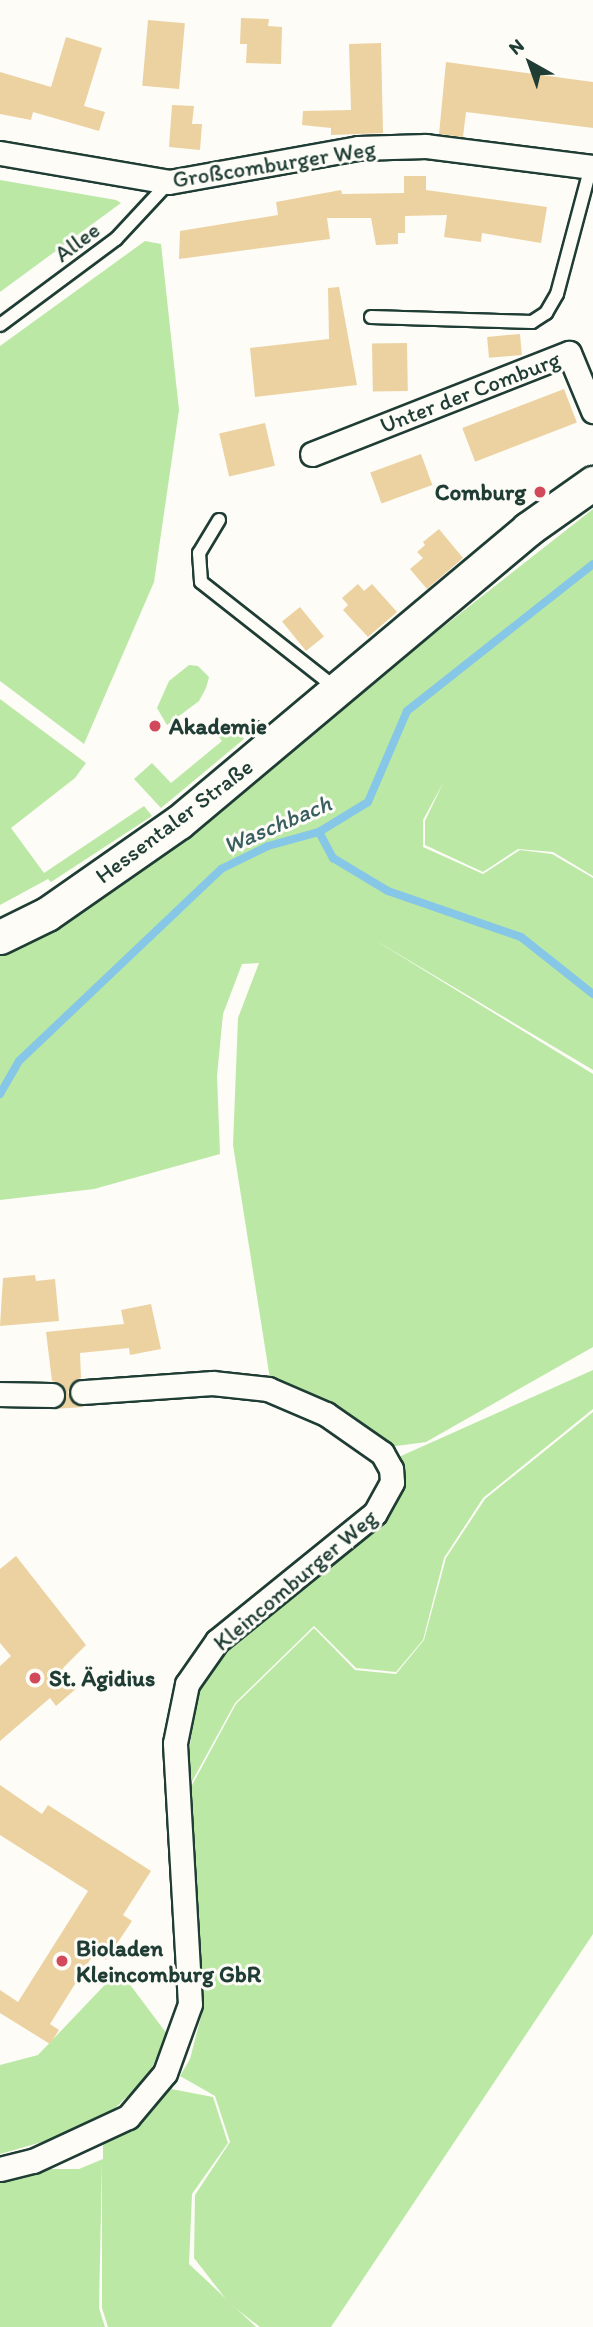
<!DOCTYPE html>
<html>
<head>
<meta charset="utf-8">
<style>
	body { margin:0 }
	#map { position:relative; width:593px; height:2327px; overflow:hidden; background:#fdfcf7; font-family:Itim,sans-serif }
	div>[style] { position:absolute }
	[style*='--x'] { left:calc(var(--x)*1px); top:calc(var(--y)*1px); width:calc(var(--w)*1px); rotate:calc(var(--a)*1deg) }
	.green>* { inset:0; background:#bce8a6 }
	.stream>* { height:8px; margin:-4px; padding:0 4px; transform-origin:4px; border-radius:4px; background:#86c6e6 }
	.building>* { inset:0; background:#ecd2a1; transform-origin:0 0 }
	.roads { filter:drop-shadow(2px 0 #1f3d34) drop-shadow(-2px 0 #1f3d34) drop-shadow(0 2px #1f3d34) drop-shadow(0 -2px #1f3d34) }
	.service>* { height:12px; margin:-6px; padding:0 6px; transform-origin:6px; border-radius:6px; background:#fdfcf7 }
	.minor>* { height:23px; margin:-11.5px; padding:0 11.5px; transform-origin:11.5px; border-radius:11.5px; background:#fdfcf7 }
	.secondary>* { height:33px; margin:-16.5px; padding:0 16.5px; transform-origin:16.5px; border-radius:16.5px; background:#fdfcf7 }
	.dots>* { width:19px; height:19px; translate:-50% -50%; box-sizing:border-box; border:4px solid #fdfcf7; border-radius:50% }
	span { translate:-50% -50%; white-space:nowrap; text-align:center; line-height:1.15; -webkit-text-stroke:6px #fdfcf7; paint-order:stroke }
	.street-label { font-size:23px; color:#1f3d34 }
	.poi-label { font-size:23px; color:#1f3d34; font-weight:700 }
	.right { translate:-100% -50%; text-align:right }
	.left { translate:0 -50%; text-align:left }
	.water-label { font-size:24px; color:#395f60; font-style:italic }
	.north { position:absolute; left:495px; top:28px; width:70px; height:70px; -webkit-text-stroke:5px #fdfcf7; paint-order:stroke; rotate:320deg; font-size:19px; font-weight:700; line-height:28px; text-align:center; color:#1f3d34 }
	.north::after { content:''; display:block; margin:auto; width:24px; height:32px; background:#1f3d34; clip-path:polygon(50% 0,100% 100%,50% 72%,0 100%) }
</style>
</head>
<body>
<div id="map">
	<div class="green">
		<div style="clip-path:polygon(0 180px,116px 200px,121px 203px,0 292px)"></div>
		<div style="clip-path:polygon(145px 241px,161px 244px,179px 410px,154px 582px,84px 744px,0 681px,0 346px)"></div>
		<div style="clip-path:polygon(593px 509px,593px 876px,553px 852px,518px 849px,483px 872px,425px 845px,425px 821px,443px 783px,423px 820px,423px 847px,483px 874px,520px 850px,552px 854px,593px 878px,593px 1070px,373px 939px,593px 1074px,593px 1347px,426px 1442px,389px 1447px,352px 1417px,270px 1379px,233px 1145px,238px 1018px,259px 963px,242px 964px,223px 1014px,217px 1076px,220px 1154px,94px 1189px,0 1200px,0 955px,30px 942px,139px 866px)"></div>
		<div style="clip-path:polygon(189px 665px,198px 666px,209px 677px,206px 688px,199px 701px,167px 725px,157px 708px,169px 681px)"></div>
		<div style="clip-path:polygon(0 699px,86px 763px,75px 778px,11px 828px,44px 873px,144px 806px,152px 816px,51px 882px,48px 879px,0 905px)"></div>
		<div style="clip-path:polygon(218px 723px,235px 728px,244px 739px,161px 808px,134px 779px,152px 763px,171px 783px,222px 741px,213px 729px)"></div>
		<div style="clip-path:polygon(593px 1370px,593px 1409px,483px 1498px,444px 1558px,423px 1640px,396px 1672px,356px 1668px,314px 1626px,235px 1703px,184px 1796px,197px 1687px,229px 1642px,384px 1517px,392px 1460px)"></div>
		<div style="clip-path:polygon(593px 1412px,593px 1934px,331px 2327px,260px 2327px,229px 2303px,194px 2258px,195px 2195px,230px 2142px,215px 2096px,180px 2076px,190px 2059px,204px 2005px,184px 1800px,236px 1704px,314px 1628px,355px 1670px,396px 1674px,424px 1640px,446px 1558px,485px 1499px)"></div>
		<div style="clip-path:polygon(119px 1970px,167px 2034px,148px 2076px,108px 2115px,49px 2140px,0 2154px,0 2065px,38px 2055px)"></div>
		<div style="clip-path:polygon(166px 2088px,213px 2097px,228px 2143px,192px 2194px,189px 2264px,256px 2327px,108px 2327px,102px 2308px,102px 2161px,99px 2308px,105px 2327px,0 2327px,0 2175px,22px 2169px,79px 2169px,103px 2159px,103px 2144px,135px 2122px)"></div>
	</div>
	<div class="stream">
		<div style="--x:319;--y:832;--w:30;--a:62"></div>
		<div style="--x:333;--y:858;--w:64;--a:31"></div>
		<div style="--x:388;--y:891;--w:141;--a:19.1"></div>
		<div style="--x:521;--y:937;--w:92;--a:38.4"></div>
		<div style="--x:0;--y:1094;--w:38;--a:-60"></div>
		<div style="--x:19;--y:1061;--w:279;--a:-43.5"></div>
		<div style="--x:221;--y:869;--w:52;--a:-26.1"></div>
		<div style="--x:268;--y:846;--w:53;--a:-15.4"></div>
		<div style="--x:319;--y:832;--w:57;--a:-31.5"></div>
		<div style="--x:368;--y:802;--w:99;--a:-66.8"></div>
		<div style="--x:407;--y:711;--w:237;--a:-38.3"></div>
	</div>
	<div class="building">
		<div style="clip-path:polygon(241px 18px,269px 19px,268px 26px,282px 27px,281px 64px,246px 63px,247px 44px,240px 44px)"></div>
		<div style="left:148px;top:20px;width:37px;height:66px;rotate:5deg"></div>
		<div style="clip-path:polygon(66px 37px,102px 48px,84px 106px,105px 112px,99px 131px,33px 112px,31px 120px,0 114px,0 72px,51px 87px)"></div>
		<div style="clip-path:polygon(381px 43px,383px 133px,331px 135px,331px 128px,302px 125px,303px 111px,351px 110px,349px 44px)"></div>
		<div style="clip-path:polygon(446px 62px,593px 82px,593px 128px,466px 112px,463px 137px,439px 134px)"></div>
		<div style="clip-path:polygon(172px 105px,194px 106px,192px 124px,202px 124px,200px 150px,169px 147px)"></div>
		<div style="clip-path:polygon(404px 176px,426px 176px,426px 190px,547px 207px,541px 243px,482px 233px,481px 242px,444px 237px,447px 215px,405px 216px,405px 233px,398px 233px,398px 244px,376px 245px,371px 218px,327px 218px,330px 239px,179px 259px,180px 231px,278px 215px,276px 202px,341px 190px,342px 194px,404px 193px)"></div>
		<div style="clip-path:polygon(339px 287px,357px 385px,255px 397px,250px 348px,329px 339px,328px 288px)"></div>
		<div style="left:520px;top:334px;width:21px;height:33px;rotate:85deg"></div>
		<div style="left:407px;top:343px;width:48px;height:35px;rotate:89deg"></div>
		<div style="left:564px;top:389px;width:36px;height:109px;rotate:69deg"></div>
		<div style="left:265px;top:423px;width:44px;height:47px;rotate:77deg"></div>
		<div style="left:421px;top:454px;width:33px;height:54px;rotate:70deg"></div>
		<div style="clip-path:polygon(439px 529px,463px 558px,427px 589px,410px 569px,423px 558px,417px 552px,425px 545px,423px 542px)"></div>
		<div style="clip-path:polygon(358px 584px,364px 591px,372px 584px,397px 612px,368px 637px,343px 610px,348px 605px,342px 598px)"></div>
		<div style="left:300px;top:607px;width:38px;height:23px;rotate:51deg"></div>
		<div style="clip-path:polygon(35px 1275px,36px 1281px,55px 1279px,59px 1321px,0 1326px,3px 1278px)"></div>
		<div style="clip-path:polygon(151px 1304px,161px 1349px,130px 1355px,129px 1348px,80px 1353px,81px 1378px,74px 1381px,68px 1392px,71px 1400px,84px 1407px,53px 1409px,64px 1403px,66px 1395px,60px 1383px,52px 1381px,46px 1332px,124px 1324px,121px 1310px)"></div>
		<div style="clip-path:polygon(16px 1556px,86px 1645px,62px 1669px,78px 1687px,56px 1706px,50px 1698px,0 1741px,0 1666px,11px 1656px,0 1643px,0 1569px)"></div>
		<div style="clip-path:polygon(0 1785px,42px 1814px,48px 1805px,151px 1871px,123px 1915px,132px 1921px,106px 1960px,95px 1952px,50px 2024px,59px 2030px,50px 2044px,0 2013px,0 1990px,18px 2002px,88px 1891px,0 1835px)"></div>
	</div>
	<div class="roads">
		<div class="service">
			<div style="--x:371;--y:317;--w:161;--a:1.8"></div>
			<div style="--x:532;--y:322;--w:17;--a:-33"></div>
			<div style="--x:546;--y:313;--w:22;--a:-60"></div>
			<div style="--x:557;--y:294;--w:132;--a:-75.1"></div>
			<div style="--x:0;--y:325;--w:144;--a:-36.6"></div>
			<div style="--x:116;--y:239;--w:78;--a:-47.1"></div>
			<div style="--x:219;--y:520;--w:39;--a:121"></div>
			<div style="--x:199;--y:553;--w:29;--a:86"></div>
			<div style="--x:201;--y:582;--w:173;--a:38.2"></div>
			<div style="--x:255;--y:728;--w:23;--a:49"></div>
		</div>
		<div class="minor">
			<div style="--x:0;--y:153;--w:171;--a:9.7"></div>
			<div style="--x:169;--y:182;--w:192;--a:-10.2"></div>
			<div style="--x:358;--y:148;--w:68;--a:-1.7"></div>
			<div style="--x:426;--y:146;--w:168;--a:7.2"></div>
			<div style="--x:312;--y:454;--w:276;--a:-21.5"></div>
			<div style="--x:569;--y:353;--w:63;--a:67.5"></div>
			<div style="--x:0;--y:1394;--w:52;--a:1.1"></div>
			<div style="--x:0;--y:2169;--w:34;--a:-14"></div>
			<div style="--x:33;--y:2161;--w:105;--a:-24.9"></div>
			<div style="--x:128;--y:2117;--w:57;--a:-49.9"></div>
			<div style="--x:165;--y:2073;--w:73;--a:-70.1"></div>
			<div style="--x:190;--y:2004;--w:261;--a:-93.3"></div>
			<div style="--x:175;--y:1743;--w:60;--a:-78.5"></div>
			<div style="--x:187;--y:1684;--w:52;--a:-55.1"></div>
			<div style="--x:217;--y:1641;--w:203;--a:-39"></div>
			<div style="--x:375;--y:1513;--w:35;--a:-61"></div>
			<div style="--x:392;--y:1482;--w:13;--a:-94"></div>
			<div style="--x:391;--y:1469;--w:18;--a:-119"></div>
			<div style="--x:382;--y:1453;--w:68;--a:-145.1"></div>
			<div style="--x:326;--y:1414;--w:63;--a:-156.7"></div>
			<div style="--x:268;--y:1389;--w:56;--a:-173.9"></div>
			<div style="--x:212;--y:1383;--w:130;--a:176"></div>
		</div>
		<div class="secondary">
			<div style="--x:0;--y:937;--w:52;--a:-26.1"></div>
			<div style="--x:47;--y:914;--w:161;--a:-34.9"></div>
			<div style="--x:179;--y:822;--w:456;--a:-40"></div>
			<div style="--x:528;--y:529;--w:80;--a:-35.3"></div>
		</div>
	</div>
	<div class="dots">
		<div style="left:540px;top:492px;background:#d1495b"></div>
		<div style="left:155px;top:726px;background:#d1495b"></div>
		<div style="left:35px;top:1678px;background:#d1495b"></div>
		<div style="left:62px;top:1961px;background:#d1495b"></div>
	</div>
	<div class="street-label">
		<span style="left:274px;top:164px;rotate:-9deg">Großcomburger Weg</span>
		<span style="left:77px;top:242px;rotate:-37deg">Allee</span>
		<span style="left:470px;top:392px;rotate:-21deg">Unter der Comburg</span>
		<span style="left:174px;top:821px;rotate:-37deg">Hessentaler Straße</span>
		<span style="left:295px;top:1580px;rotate:-40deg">Kleincomburger Weg</span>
	</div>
	<div class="poi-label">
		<span class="right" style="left:526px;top:492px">Comburg</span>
		<span class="left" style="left:169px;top:726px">Akademie</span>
		<span class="left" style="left:49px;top:1678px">St. Ägidius</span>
		<span class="left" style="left:76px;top:1961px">Bioladen<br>Kleincomburg GbR</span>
	</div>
	<div class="water-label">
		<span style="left:277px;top:824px;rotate:-23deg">Waschbach</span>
	</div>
	<div class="north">N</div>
</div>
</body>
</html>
